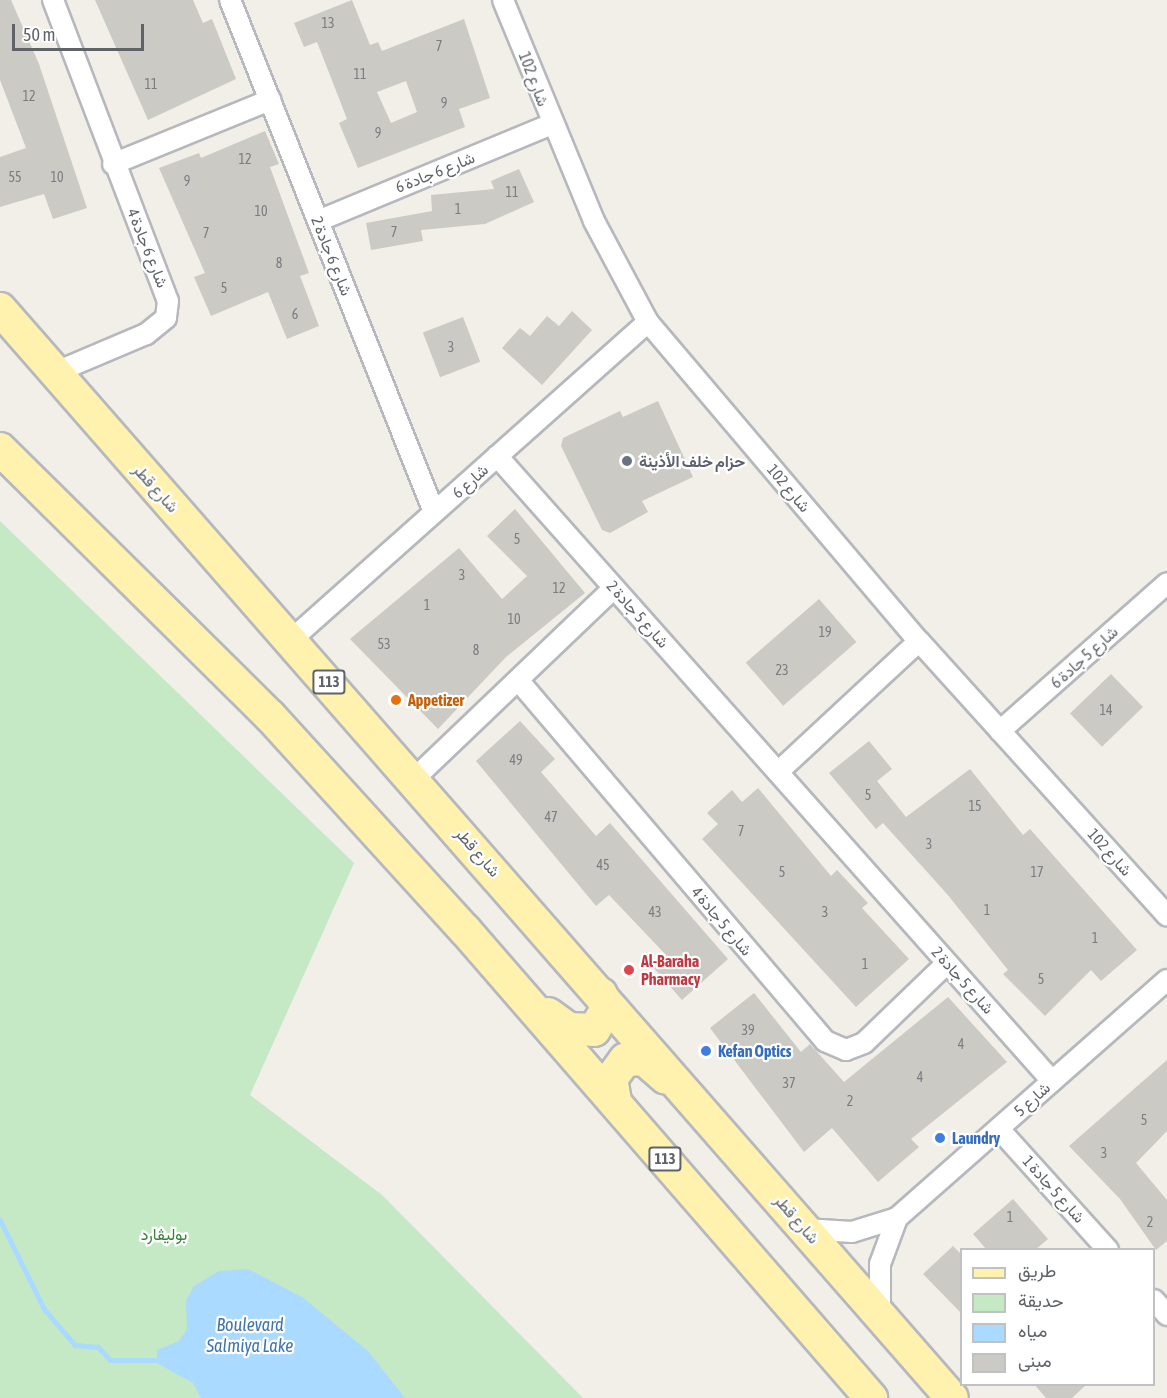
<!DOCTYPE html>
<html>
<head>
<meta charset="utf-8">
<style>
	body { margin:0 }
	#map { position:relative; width:1167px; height:1398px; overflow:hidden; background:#f1efe8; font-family:"Asap Condensed",Vazirmatn,sans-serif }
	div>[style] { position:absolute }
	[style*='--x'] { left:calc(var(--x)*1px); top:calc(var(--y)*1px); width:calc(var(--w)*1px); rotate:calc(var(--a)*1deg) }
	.green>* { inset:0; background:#c5e8c5 }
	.water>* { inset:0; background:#aadaff }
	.stream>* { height:5px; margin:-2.5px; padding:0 2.5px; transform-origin:2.5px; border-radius:2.5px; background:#aadaff }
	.building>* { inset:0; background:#cccac5; transform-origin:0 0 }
	.roads { filter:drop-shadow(2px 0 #b5b8bc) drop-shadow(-2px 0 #b5b8bc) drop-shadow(0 2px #b5b8bc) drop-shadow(0 -2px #b5b8bc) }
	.minor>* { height:20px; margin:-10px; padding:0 10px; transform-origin:10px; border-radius:10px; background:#fff }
	.primary>* { height:32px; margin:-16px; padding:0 16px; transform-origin:16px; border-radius:16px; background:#fff2af }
	.dots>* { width:16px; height:16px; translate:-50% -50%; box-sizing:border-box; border:3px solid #fff; border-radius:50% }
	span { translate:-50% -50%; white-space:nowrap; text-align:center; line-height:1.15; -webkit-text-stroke:4.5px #fff; paint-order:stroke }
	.number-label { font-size:14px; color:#7a7d7f }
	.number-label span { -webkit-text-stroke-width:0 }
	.shield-label span { padding:2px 4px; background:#fff; border:2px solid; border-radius:4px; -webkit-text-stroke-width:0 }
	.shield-label { font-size:15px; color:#5f6368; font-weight:700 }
	.street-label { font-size:16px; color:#5f6368 }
	.worship-label { font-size:16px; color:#5b616d; font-weight:700 }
	.left { translate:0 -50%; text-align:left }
	.food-label { font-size:16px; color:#c56008; font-weight:700 }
	.health-label { font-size:16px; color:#be3a42; font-weight:700 }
	.shop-label { font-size:16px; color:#366cbe; font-weight:700 }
	.park-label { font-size:16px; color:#348238 }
	.water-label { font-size:18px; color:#4174aa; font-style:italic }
	.legend { position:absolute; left:960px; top:1248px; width:195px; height:138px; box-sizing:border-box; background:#fff; border:2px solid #bfc1c3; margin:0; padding:8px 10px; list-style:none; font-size:18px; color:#5f6368 }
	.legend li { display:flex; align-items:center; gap:12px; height:30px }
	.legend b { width:30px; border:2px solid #bfc1c3 }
	.scale { position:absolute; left:12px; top:24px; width:132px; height:27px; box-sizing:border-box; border:3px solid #5f6368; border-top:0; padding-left:8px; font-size:18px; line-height:21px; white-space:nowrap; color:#5f6368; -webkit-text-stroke:4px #fff; paint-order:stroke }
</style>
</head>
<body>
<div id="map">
	<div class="green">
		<div style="clip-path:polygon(0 521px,354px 863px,250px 1095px,382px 1195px,583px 1398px,0 1398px)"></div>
	</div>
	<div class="water">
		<div style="clip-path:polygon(248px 1269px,302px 1297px,368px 1351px,405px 1398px,201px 1398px,193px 1383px,157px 1363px,157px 1350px,179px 1341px,187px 1329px,186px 1301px,194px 1286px,219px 1271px)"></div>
	</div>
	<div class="stream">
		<div style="--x:0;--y:1220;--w:99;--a:63.7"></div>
		<div style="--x:44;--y:1309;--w:48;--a:49.3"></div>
		<div style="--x:75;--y:1345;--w:23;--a:5"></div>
		<div style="--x:98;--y:1347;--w:18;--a:47"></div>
		<div style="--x:110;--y:1360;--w:45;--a:0"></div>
	</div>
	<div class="building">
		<div style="clip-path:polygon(0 0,11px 0,39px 64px,87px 208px,53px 219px,44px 194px,0 207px,0 157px,26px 148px,0 80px)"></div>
		<div style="clip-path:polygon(95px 0,193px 0,203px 23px,212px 19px,236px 79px,148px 120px)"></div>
		<div style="clip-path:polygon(evenodd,352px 0,370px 45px,378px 42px,382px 51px,464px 19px,490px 98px,459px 109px,465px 127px,358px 168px,339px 123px,347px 119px,317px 42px,304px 47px,294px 23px,352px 0,406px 81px,417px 112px,391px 123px,377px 92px,406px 81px)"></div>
		<div style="clip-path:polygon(265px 131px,279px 164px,270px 167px,309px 273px,300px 276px,319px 326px,287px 339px,268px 292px,211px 316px,194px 277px,205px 273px,159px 168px,199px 153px,201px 158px)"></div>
		<div style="clip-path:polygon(519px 169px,534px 202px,485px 224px,421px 230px,423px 241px,371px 250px,366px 223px,432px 211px,431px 195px,494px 189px,491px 181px)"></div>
		<div style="clip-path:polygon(572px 311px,592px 330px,542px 385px,502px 348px,520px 328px,530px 336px,547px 316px,559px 326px)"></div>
		<div style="left:463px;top:317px;width:48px;height:43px;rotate:69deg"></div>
		<div style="clip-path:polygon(658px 401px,693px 477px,642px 501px,648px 512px,610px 533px,602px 530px,561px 446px,563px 438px,620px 411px,623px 417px)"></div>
		<div style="clip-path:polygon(515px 509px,585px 593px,506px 657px,438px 729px,350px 639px,459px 548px,502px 599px,527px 576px,487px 536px)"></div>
		<div style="left:819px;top:599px;width:57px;height:97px;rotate:49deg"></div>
		<div style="left:1111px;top:674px;width:46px;height:57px;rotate:46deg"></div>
		<div style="clip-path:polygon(520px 721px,555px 759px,541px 772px,596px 836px,610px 823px,728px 959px,682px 1000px,653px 967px,666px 955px,609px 895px,596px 906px,476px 761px)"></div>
		<div style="clip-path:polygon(869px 741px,892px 769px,877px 781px,906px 817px,970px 769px,1023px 835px,1030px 829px,1137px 950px,1101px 981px,1091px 970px,1045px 1016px,1003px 974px,1008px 970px,947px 894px,883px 823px,876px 829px,829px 773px)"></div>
		<div style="clip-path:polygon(758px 788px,831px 876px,837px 870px,868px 903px,862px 908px,909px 959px,856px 1007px,702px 839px,718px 824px,707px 813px,732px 790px,742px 802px)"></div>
		<div style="clip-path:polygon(754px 993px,801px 1052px,810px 1044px,844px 1082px,948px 997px,1007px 1062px,911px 1139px,919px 1147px,878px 1182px,832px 1128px,804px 1152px,710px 1028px)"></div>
		<div style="clip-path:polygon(1167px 1060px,1167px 1131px,1136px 1163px,1167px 1200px,1167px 1241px,1156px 1250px,1120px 1199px,1069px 1146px)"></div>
		<div style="clip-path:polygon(1013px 1199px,1048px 1239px,1035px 1250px,987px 1250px,973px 1234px)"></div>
		<div style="clip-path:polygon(953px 1246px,962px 1255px,962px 1314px,923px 1274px)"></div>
		<div style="clip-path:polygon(1034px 1384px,1087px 1384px,1072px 1398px,1046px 1398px)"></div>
	</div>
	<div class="roads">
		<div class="minor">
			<div style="--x:53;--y:0;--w:322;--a:69.1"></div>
			<div style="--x:168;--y:301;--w:17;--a:97"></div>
			<div style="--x:166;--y:318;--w:26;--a:141"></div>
			<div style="--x:146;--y:334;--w:100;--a:157"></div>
			<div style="--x:230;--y:0;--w:551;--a:68.28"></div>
			<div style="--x:503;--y:0;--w:239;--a:67.6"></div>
			<div style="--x:594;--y:221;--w:115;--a:61.9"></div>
			<div style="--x:648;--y:322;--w:419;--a:49.7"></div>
			<div style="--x:919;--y:641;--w:370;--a:47.9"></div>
			<div style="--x:113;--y:164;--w:170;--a:-22.2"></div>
			<div style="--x:318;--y:221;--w:253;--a:-22.5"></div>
			<div style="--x:497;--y:456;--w:836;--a:48.39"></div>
			<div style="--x:291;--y:640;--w:478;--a:-41.7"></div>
			<div style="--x:518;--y:680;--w:474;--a:49.6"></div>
			<div style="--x:825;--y:1041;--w:23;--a:23"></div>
			<div style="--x:846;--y:1050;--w:19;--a:-21"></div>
			<div style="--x:864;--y:1043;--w:115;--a:-43.9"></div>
			<div style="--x:1000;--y:731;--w:223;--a:-41.5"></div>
			<div style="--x:778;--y:772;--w:192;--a:-42.9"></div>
			<div style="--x:415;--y:778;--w:275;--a:-43.7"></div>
			<div style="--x:999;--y:1129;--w:163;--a:48"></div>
			<div style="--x:805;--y:1229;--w:47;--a:3.7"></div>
			<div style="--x:852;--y:1232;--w:47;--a:-17.3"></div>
			<div style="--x:897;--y:1218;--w:360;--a:-41.4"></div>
			<div style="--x:1154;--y:1300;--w:20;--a:49"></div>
			<div style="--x:880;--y:1312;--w:48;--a:-90"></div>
			<div style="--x:880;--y:1264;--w:49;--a:-69.7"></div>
		</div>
		<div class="primary">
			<div style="--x:0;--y:309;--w:1446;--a:48.84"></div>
			<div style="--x:0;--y:449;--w:380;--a:44.7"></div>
			<div style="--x:270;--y:716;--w:290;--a:47.7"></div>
			<div style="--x:465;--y:930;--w:620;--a:49.06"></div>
			<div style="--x:548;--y:1014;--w:26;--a:36"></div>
			<div style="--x:569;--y:1029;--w:25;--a:2"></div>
			<div style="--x:594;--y:1030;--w:25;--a:-58"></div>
			<div style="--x:607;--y:1009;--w:16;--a:-112"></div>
			<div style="--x:615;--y:1101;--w:22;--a:-100"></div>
			<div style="--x:611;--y:1079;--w:24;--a:-54"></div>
			<div style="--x:625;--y:1060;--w:19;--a:-3"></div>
			<div style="--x:644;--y:1059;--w:28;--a:41"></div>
		</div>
	</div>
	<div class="dots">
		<div style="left:627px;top:461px;background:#6b7280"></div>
		<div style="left:396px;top:700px;background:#e8710a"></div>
		<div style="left:629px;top:970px;background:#e0444e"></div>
		<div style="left:706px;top:1051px;background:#3f7fe0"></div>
		<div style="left:940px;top:1138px;background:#3f7fe0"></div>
	</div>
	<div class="number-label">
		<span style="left:328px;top:23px">13</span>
		<span style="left:439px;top:46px">7</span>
		<span style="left:360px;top:74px">11</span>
		<span style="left:151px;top:84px">11</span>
		<span style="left:29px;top:96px">12</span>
		<span style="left:444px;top:103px">9</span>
		<span style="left:378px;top:133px">9</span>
		<span style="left:245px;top:159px">12</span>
		<span style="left:15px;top:177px">55</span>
		<span style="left:57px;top:177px">10</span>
		<span style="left:187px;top:181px">9</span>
		<span style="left:512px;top:192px">11</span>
		<span style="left:458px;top:209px">1</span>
		<span style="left:261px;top:211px">10</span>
		<span style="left:394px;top:232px">7</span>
		<span style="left:206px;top:233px">7</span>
		<span style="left:279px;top:263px">8</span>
		<span style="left:224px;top:288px">5</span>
		<span style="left:295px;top:314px">6</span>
		<span style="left:451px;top:347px">3</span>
		<span style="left:517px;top:539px">5</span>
		<span style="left:462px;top:575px">3</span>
		<span style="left:559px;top:588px">12</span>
		<span style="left:427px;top:605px">1</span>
		<span style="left:514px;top:619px">10</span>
		<span style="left:825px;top:632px">19</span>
		<span style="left:384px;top:644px">53</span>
		<span style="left:476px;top:650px">8</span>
		<span style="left:782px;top:670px">23</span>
		<span style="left:1106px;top:710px">14</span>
		<span style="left:516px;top:760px">49</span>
		<span style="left:868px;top:795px">5</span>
		<span style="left:975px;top:806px">15</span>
		<span style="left:551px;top:817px">47</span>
		<span style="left:741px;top:831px">7</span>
		<span style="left:929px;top:844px">3</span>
		<span style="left:603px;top:865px">45</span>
		<span style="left:782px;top:872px">5</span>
		<span style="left:1037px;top:872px">17</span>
		<span style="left:987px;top:910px">1</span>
		<span style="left:655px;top:912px">43</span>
		<span style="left:825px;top:912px">3</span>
		<span style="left:1095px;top:938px">1</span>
		<span style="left:865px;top:964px">1</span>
		<span style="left:1041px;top:979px">5</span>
		<span style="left:748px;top:1030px">39</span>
		<span style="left:961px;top:1044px">4</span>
		<span style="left:920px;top:1077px">4</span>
		<span style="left:789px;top:1083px">37</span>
		<span style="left:850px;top:1101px">2</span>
		<span style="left:1144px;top:1120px">5</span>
		<span style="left:1104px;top:1153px">3</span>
		<span style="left:1010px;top:1217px">1</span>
		<span style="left:1150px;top:1222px">2</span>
	</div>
	<div class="shield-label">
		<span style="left:329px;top:682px">113</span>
		<span style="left:665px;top:1159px">113</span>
	</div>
	<div class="street-label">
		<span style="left:534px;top:79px;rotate:69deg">شارع 102</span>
		<span style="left:435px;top:172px;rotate:-22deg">شارع 6 جادة 6</span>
		<span style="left:148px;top:248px;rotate:68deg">شارع 6 جادة 4</span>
		<span style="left:332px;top:256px;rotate:68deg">شارع 6 جادة 2</span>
		<span style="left:470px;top:481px;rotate:-42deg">شارع 6</span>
		<span style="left:156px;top:488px;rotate:48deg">شارع قطر</span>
		<span style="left:789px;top:488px;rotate:50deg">شارع 102</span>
		<span style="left:638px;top:614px;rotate:48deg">شارع 5 جادة 2</span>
		<span style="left:1084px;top:657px;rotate:-42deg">شارع 5 جادة 6</span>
		<span style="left:478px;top:852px;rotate:49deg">شارع قطر</span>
		<span style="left:1110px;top:852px;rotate:48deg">شارع 102</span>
		<span style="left:722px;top:921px;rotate:50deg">شارع 5 جادة 4</span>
		<span style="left:963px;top:980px;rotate:48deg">شارع 5 جادة 2</span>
		<span style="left:1032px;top:1099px;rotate:-42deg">شارع 5</span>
		<span style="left:1054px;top:1189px;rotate:48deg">شارع 5 جادة 1</span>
		<span style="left:797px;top:1219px;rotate:49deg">شارع قطر</span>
	</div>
	<div class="worship-label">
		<span class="left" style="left:639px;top:461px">حزام خلف الأذينة</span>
	</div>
	<div class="food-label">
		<span class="left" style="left:408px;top:700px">Appetizer</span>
	</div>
	<div class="health-label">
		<span class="left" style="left:641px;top:970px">Al-Baraha<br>Pharmacy</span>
	</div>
	<div class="shop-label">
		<span class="left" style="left:718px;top:1051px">Kefan Optics</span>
		<span class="left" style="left:952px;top:1138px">Laundry</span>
	</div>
	<div class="park-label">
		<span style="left:164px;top:1234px">بوليڤارد</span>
	</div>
	<div class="water-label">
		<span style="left:250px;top:1336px">Boulevard<br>Salmiya Lake</span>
	</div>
	<ul class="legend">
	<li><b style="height:8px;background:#fff2af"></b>طريق</li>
	<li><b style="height:16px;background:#c5e8c5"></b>حديقة</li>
	<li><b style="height:16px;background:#aadaff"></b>مياه</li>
	<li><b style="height:16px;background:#cccac5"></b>مبنى</li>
	</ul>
	<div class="scale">50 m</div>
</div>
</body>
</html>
